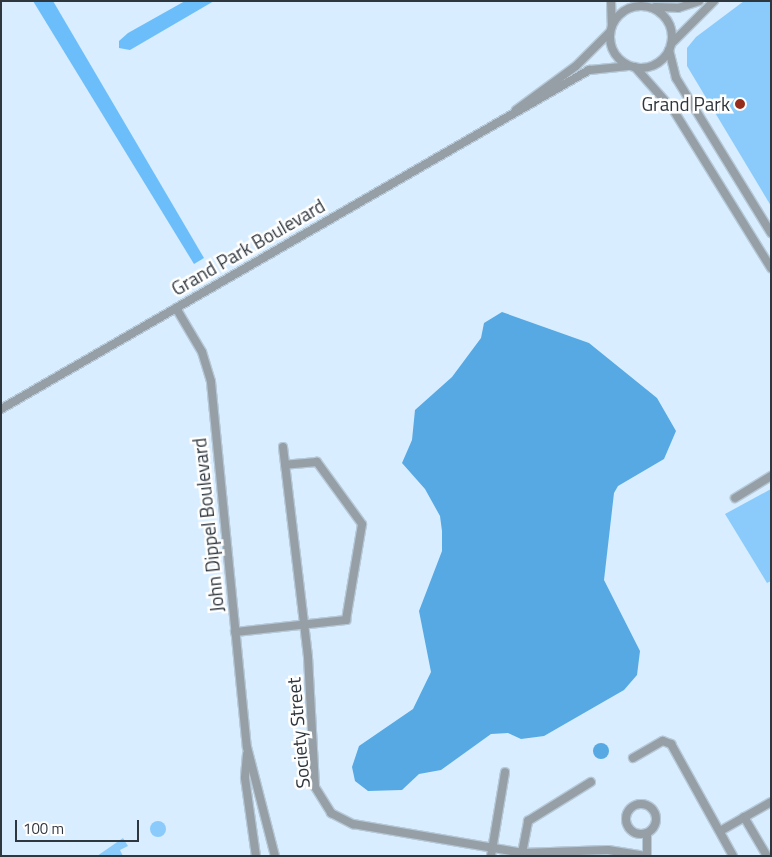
<!DOCTYPE html>
<html>
<head>
<meta charset="utf-8">
<style>
	body { margin:0 }
	#map { position:relative; width:772px; height:857px; overflow:hidden; background:#d8edff; font-family:"Titillium Web",sans-serif }
	div>[style] { position:absolute }
	[style*='--x'] { left:calc(var(--x)*1px); top:calc(var(--y)*1px); width:calc(var(--w)*1px); rotate:calc(var(--a)*1deg) }
	.green>* { inset:0; background:#8acbfb }
	.round { border-radius:50% }
	.forest>* { inset:0; background:#6cbefa }
	.water>* { inset:0; background:#56a9e3 }
	.roads { filter:drop-shadow(1px 0 #b6c9d8) drop-shadow(-1px 0 #b6c9d8) drop-shadow(0 1px #b6c9d8) drop-shadow(0 -1px #b6c9d8) }
	.minor>* { height:8px; margin:-4px; padding:0 4px; transform-origin:4px; border-radius:4px; background:#969fa6 }
	.minor>.ring { margin:-4px; padding:0; box-sizing:content-box; background:none; border:8px solid #969fa6; border-radius:50% }
	.dots>* { width:14px; height:14px; translate:-50% -50%; box-sizing:border-box; border:2px solid #fff; border-radius:50% }
	span { translate:-50% -50%; white-space:nowrap; text-align:center; line-height:1.15; -webkit-text-stroke:5px #fff; paint-order:stroke }
	.poi-label { font-size:19px; color:#2f373e }
	.right { translate:-100% -50%; text-align:right }
	.street-label { font-size:19px; color:#2f373e }
	.frame { position:absolute; inset:0; border:2px solid #2f373e; pointer-events:none }
	.scale { position:absolute; left:15px; top:820px; width:124px; height:22px; box-sizing:border-box; border:2px solid #2f373e; border-top:0; padding-left:6px; font-size:15px; line-height:18px; white-space:nowrap; color:#2f373e; -webkit-text-stroke:4px #fff; paint-order:stroke }
</style>
</head>
<body>
<div id="map">
	<div class="green">
		<div style="clip-path:polygon(744px 1px,771px 1px,771px 206px,687px 66px,687px 48px,696px 37px)"></div>
		<div style="clip-path:polygon(771px 489px,771px 581px,767px 583px,725px 514px)"></div>
		<div class="round" style="left:150px;top:821px;width:16px;height:16px"></div>
		<div style="clip-path:polygon(123px 838px,128px 846px,120px 850px,123px 856px,97px 856px)"></div>
	</div>
	<div class="forest">
		<div style="clip-path:polygon(33px 1px,53px 1px,204px 258px,194px 264px)"></div>
		<div style="clip-path:polygon(185px 1px,214px 1px,130px 50px,119px 48px,119px 41px,128px 33px)"></div>
	</div>
	<div class="water">
		<div style="clip-path:polygon(502px 312px,589px 343px,657px 398px,676px 431px,664px 459px,618px 486px,614px 493px,604px 580px,640px 651px,637px 675px,624px 690px,544px 736px,521px 739px,508px 733px,491px 734px,441px 770px,419px 774px,402px 790px,368px 791px,355px 781px,352px 767px,359px 746px,413px 709px,431px 672px,419px 611px,442px 551px,442px 531px,440px 516px,425px 489px,402px 463px,412px 440px,415px 410px,452px 377px,481px 338px,484px 323px)"></div>
		<div class="round" style="left:593px;top:743px;width:16px;height:16px"></div>
	</div>
	<div class="roads">
		<div class="minor">
			<div style="--x:611;--y:1;--w:25;--a:88"></div>
			<div class="ring" style="left:610px;top:6px;width:54px;height:54px"></div>
			<div style="--x:655;--y:7;--w:23;--a:2"></div>
			<div style="--x:678;--y:8;--w:22;--a:-18"></div>
			<div style="--x:671;--y:44;--w:61;--a:-45"></div>
			<div style="--x:669;--y:50;--w:29;--a:76"></div>
			<div style="--x:676;--y:78;--w:182;--a:58.5"></div>
			<div style="--x:635;--y:67;--w:59;--a:48.4"></div>
			<div style="--x:674;--y:111;--w:185;--a:58.3"></div>
			<div style="--x:516;--y:110;--w:74;--a:-36.3"></div>
			<div style="--x:576;--y:66;--w:48;--a:-45"></div>
			<div style="--x:176;--y:308;--w:51;--a:59.4"></div>
			<div style="--x:202;--y:352;--w:31;--a:73"></div>
			<div style="--x:211;--y:382;--w:367;--a:84.4"></div>
			<div style="--x:247;--y:747;--w:113;--a:75.6"></div>
			<div style="--x:1;--y:409;--w:679;--a:-29.96"></div>
			<div style="--x:589;--y:70;--w:40;--a:-5.7"></div>
			<div style="--x:283;--y:447;--w:211;--a:83.2"></div>
			<div style="--x:308;--y:657;--w:130;--a:86.9"></div>
			<div style="--x:315;--y:787;--w:31;--a:58"></div>
			<div style="--x:331;--y:813;--w:25;--a:27"></div>
			<div style="--x:353;--y:824;--w:171;--a:9.7"></div>
			<div style="--x:522;--y:853;--w:86;--a:-2"></div>
			<div style="--x:608;--y:850;--w:38;--a:9"></div>
			<div style="--x:735;--y:498;--w:42;--a:-31.4"></div>
			<div style="--x:235;--y:632;--w:112;--a:-6.2"></div>
			<div style="--x:346;--y:620;--w:97;--a:-80.5"></div>
			<div style="--x:362;--y:524;--w:77;--a:-126"></div>
			<div style="--x:317;--y:462;--w:32;--a:175"></div>
			<div style="--x:247;--y:754;--w:24;--a:95"></div>
			<div style="--x:245;--y:778;--w:79;--a:82"></div>
			<div style="--x:633;--y:758;--w:34;--a:-30"></div>
			<div style="--x:663;--y:741;--w:9;--a:21"></div>
			<div style="--x:671;--y:744;--w:128;--a:61"></div>
			<div class="ring" style="left:626px;top:804px;width:22px;height:22px"></div>
			<div style="--x:744;--y:817;--w:45;--a:59.5"></div>
			<div style="--x:722;--y:830;--w:56;--a:-29.7"></div>
			<div style="--x:522;--y:853;--w:33;--a:-79"></div>
			<div style="--x:528;--y:821;--w:74;--a:-31.8"></div>
			<div style="--x:491;--y:856;--w:85;--a:-80.5"></div>
			<div style="--x:647;--y:856;--w:23;--a:-90"></div>
		</div>
	</div>
	<div class="dots">
		<div style="left:740px;top:104px;background:#962d1c"></div>
	</div>
	<div class="poi-label">
		<span class="right" style="left:730px;top:104px">Grand Park</span>
	</div>
	<div class="street-label">
		<span style="left:248px;top:247px;rotate:-30deg">Grand Park Boulevard</span>
		<span style="left:208px;top:525px;rotate:-96deg">John Dippel Boulevard</span>
		<span style="left:298px;top:733px;rotate:-95deg">Society Street</span>
	</div>
	<div class="frame"></div>
	<div class="scale">100 m</div>
</div>
</body>
</html>
